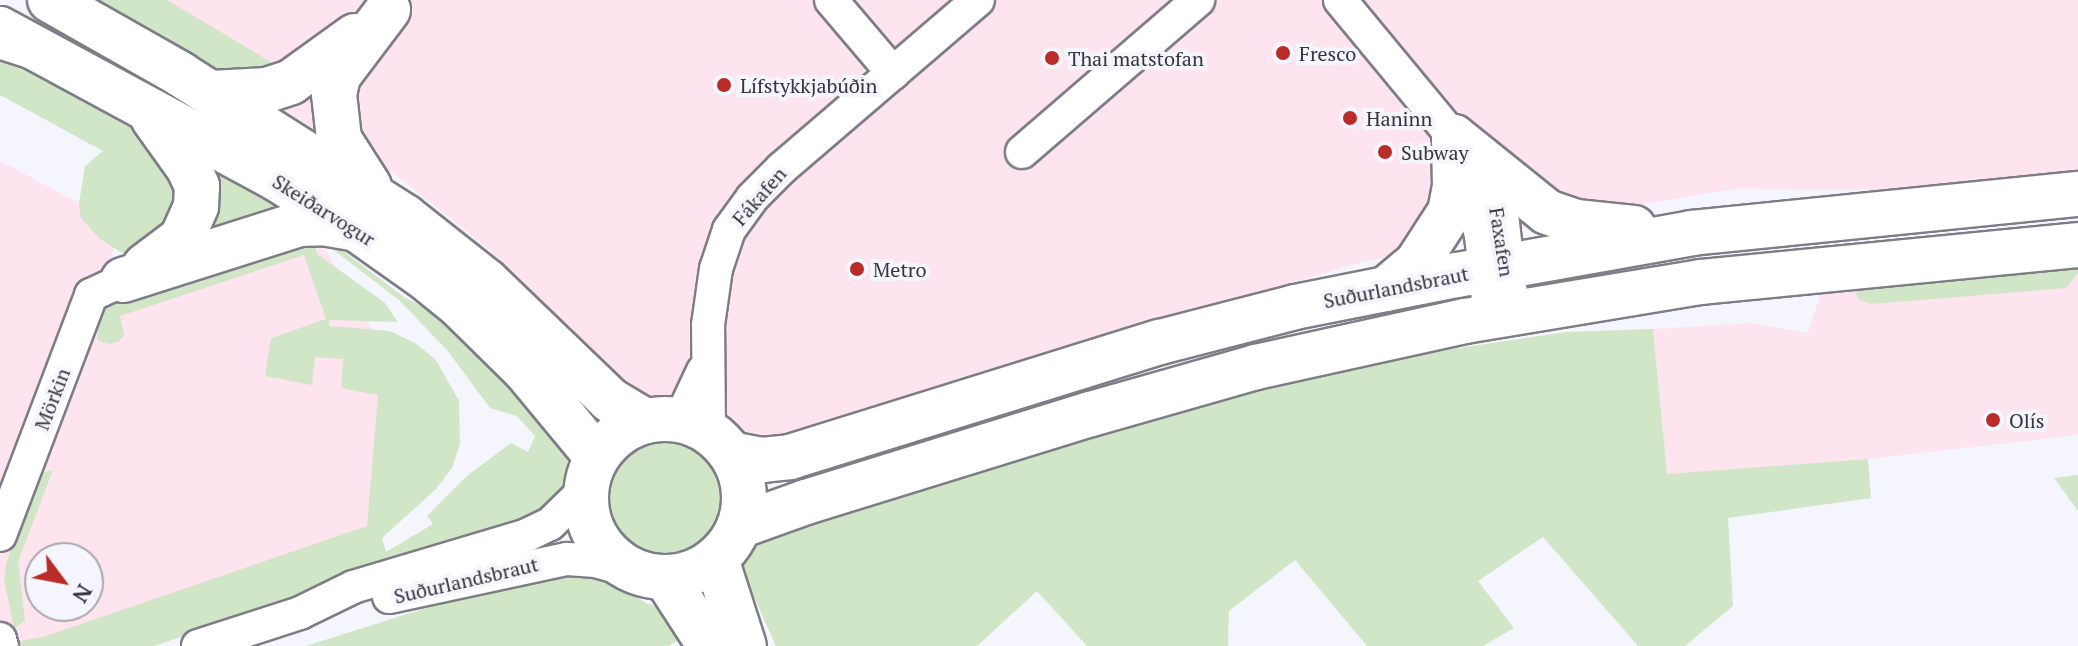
<!DOCTYPE html>
<html>
<head>
<meta charset="utf-8">
<style>
	body { margin:0 }
	#map { position:relative; width:2078px; height:646px; overflow:hidden; background:#f5f5fd; font-family:"PT Serif",serif }
	div>[style] { position:absolute }
	[style*='--x'] { left:calc(var(--x)*1px); top:calc(var(--y)*1px); width:calc(var(--w)*1px); rotate:calc(var(--a)*1deg) }
	.commercial>* { inset:0; background:#fde4ee }
	.green>* { inset:0; background:#d0e6c7 }
	.round { border-radius:50% }
	.roads { filter:drop-shadow(2px 0 #7e7d87) drop-shadow(-2px 0 #7e7d87) drop-shadow(0 2px #7e7d87) drop-shadow(0 -2px #7e7d87) }
	.street>* { height:32px; margin:-16px; padding:0 16px; transform-origin:16px; border-radius:16px; background:#fff }
	.secondary>* { height:44px; margin:-22px; padding:0 22px; transform-origin:22px; border-radius:22px; background:#fff }
	.secondary>.ring { margin:-22px; padding:0; box-sizing:content-box; background:none; border:44px solid #fff; border-radius:50% }
	.highway>* { height:44px; margin:-22px; padding:0 22px; transform-origin:22px; border-radius:22px; background:#fff }
	.dots>* { width:22px; height:22px; translate:-50% -50%; box-sizing:border-box; border:4px solid #f5f5fd; border-radius:50% }
	span { translate:-50% -50%; white-space:nowrap; text-align:center; line-height:1.15; -webkit-text-stroke:8px #f5f5fd; paint-order:stroke }
	.poi-label { font-size:20px; color:#363539 }
	.left { translate:0 -50%; text-align:left }
	.street-label { font-size:20px; color:#363539 }
	.north { position:absolute; left:24px; top:542px; width:80px; height:80px; box-sizing:border-box; background:#f5f5fd; border:2px solid #a9a8af; border-radius:50%; rotate:122deg; font-size:22px; font-weight:700; line-height:32px; text-align:center; color:#363539 }
	.north::after { content:''; display:block; margin:auto; width:28px; height:36px; background:#ba2c28; clip-path:polygon(50% 0,100% 100%,50% 72%,0 100%) }
</style>
</head>
<body>
<div id="map">
	<div class="commercial">
		<div style="clip-path:polygon(127px 0,2078px 0,2078px 175px,1900px 190px,1733px 189px,1619px 208px,1354px 264px,791px 436px,756px 439px,626px 389px,491px 251px,397px 176px,208px 67px)"></div>
		<div style="clip-path:polygon(evenodd,0 161px,122px 226px,89px 316px,319px 239px,398px 373px,373px 558px,102px 646px,0 646px,0 161px,40px 558px,88px 558px,88px 606px,40px 606px,40px 558px)"></div>
		<div style="clip-path:polygon(2078px 273px,2078px 435px,1868px 459px,1667px 474px,1653px 329px,1751px 323px,1807px 333px,1822px 292px,1854px 289px,1859px 300px,1872px 304px,2065px 288px)"></div>
	</div>
	<div class="green">
		<div style="clip-path:polygon(92px 0,167px 0,286px 71px,253px 81px,208px 67px)"></div>
		<div style="clip-path:polygon(0 54px,113px 110px,144px 134px,173px 171px,177px 212px,133px 254px,122px 253px,100px 239px,81px 218px,79px 203px,85px 166px,103px 151px,0 95px)"></div>
		<div style="clip-path:polygon(203px 160px,303px 213px,195px 243px)"></div>
		<div style="clip-path:polygon(evenodd,317px 231px,404px 297px,446px 319px,559px 433px,568px 458px,564px 487px,548px 510px,518px 530px,389px 568px,154px 646px,22px 646px,19px 641px,43px 637px,367px 526px,378px 395px,341px 388px,343px 359px,315px 357px,312px 385px,265px 376px,271px 338px,326px 319px,304px 255px,120px 316px,124px 335px,118px 342px,109px 344px,97px 340px,99px 318px,109px 304px,137px 291px,317px 231px,315px 244px,330px 247px,400px 301px,447px 350px,490px 408px,517px 416px,535px 436px,528px 452px,511px 443px,468px 475px,427px 516px,433px 524px,386px 552px,382px 538px,436px 489px,452px 468px,460px 444px,459px 401px,436px 360px,415px 343px,390px 331px,329px 326px,329px 320px,398px 322px,385px 303px,317px 254px,315px 244px)"></div>
		<div style="clip-path:polygon(2078px 262px,2078px 273px,2066px 288px,1872px 304px,1859px 300px,1854px 289px)"></div>
		<div style="clip-path:polygon(1653px 329px,1667px 474px,1868px 459px,1871px 498px,1728px 518px,1733px 606px,1685px 646px,1638px 646px,1543px 537px,1478px 581px,1514px 628px,1483px 646px,1367px 646px,1295px 560px,1229px 611px,1228px 646px,1087px 646px,1037px 591px,977px 646px,776px 646px,740px 566px,749px 550px,765px 538px,1035px 450px,1322px 368px,1566px 332px)"></div>
		<div class="round" style="left:602px;top:435px;width:124px;height:124px"></div>
		<div style="clip-path:polygon(53px 470px,18px 562px,25px 621px,14px 629px,4px 579px,6px 564px,37px 479px,41px 473px)"></div>
		<div style="clip-path:polygon(2078px 475px,2078px 511px,2054px 478px)"></div>
		<div style="clip-path:polygon(562px 565px,608px 581px,648px 604px,664px 608px,687px 636px,668px 646px,306px 646px)"></div>
	</div>
	<div class="roads">
		<div class="street">
			<div style="--x:831;--y:0;--w:96;--a:49.7"></div>
			<div style="--x:1340;--y:0;--w:231;--a:50.4"></div>
			<div style="--x:1487;--y:178;--w:39;--a:67"></div>
			<div style="--x:1502;--y:214;--w:99;--a:83.6"></div>
			<div style="--x:1022;--y:152;--w:233;--a:-40.8"></div>
			<div style="--x:1464;--y:166;--w:72;--a:76.3"></div>
			<div style="--x:1481;--y:236;--w:81;--a:83.7"></div>
			<div style="--x:680;--y:420;--w:54;--a:-64.9"></div>
			<div style="--x:709;--y:432;--w:107;--a:-90.5"></div>
			<div style="--x:708;--y:325;--w:57;--a:-81.9"></div>
			<div style="--x:716;--y:269;--w:41;--a:-71.6"></div>
			<div style="--x:729;--y:230;--w:39;--a:-54"></div>
			<div style="--x:752;--y:198;--w:42;--a:-45"></div>
			<div style="--x:782;--y:168;--w:258;--a:-40.6"></div>
			<div style="--x:0;--y:535;--w:257;--a:-69.2"></div>
			<div style="--x:91;--y:295;--w:35;--a:-25"></div>
			<div style="--x:389;--y:597;--w:182;--a:-12.1"></div>
			<div style="--x:567;--y:559;--w:29;--a:4"></div>
			<div style="--x:596;--y:561;--w:37;--a:16"></div>
			<div style="--x:0;--y:639;--w:7;--a:74"></div>
			<div style="--x:198;--y:646;--w:107;--a:-17.9"></div>
			<div style="--x:300;--y:613;--w:59;--a:-26.1"></div>
			<div style="--x:353;--y:587;--w:182;--a:-16.6"></div>
			<div style="--x:527;--y:535;--w:25;--a:-26"></div>
			<div style="--x:550;--y:524;--w:52;--a:-44.2"></div>
		</div>
		<div class="secondary">
			<div style="--x:50;--y:0;--w:150;--a:29.6"></div>
			<div style="--x:180;--y:74;--w:267;--a:32.4"></div>
			<div style="--x:405;--y:217;--w:103;--a:38.3"></div>
			<div style="--x:486;--y:281;--w:172;--a:43.8"></div>
			<div style="--x:610;--y:400;--w:41;--a:31"></div>
			<div style="--x:0;--y:29;--w:315;--a:28.4"></div>
			<div style="--x:277;--y:179;--w:96;--a:32.2"></div>
			<div style="--x:358;--y:230;--w:80;--a:35.3"></div>
			<div style="--x:423;--y:276;--w:46;--a:38.9"></div>
			<div style="--x:459;--y:305;--w:93;--a:44.6"></div>
			<div style="--x:525;--y:370;--w:113;--a:50.4"></div>
			<div style="--x:211;--y:93;--w:56;--a:-3.1"></div>
			<div style="--x:267;--y:90;--w:25;--a:-18"></div>
			<div style="--x:291;--y:82;--w:79;--a:-35.7"></div>
			<div style="--x:1454;--y:137;--w:119;--a:38.9"></div>
			<div style="--x:1547;--y:212;--w:31;--a:19"></div>
			<div style="--x:1576;--y:222;--w:58;--a:5.9"></div>
			<div style="--x:369;--y:186;--w:56;--a:-122.6"></div>
			<div style="--x:339;--y:139;--w:45;--a:-96.3"></div>
			<div style="--x:334;--y:94;--w:18;--a:-77"></div>
			<div style="--x:338;--y:76;--w:83;--a:-52.9"></div>
			<div style="--x:145;--y:266;--w:46;--a:-37.1"></div>
			<div style="--x:182;--y:238;--w:35;--a:-66"></div>
			<div style="--x:196;--y:206;--w:20;--a:-87"></div>
			<div style="--x:197;--y:186;--w:21;--a:-115"></div>
			<div style="--x:188;--y:167;--w:60;--a:-125.5"></div>
			<div style="--x:123;--y:280;--w:186;--a:-17.6"></div>
			<div style="--x:300;--y:224;--w:23;--a:-2"></div>
			<div style="--x:323;--y:223;--w:28;--a:10"></div>
			<div style="--x:1386;--y:289;--w:40;--a:-40"></div>
			<div style="--x:1417;--y:263;--w:61;--a:-57.1"></div>
			<div style="--x:1450;--y:212;--w:26;--a:-79"></div>
			<div style="--x:1455;--y:186;--w:49;--a:-91.2"></div>
			<div class="ring" style="left:586px;top:419px;width:114px;height:114px"></div>
			<div style="--x:731;--y:454;--w:32;--a:11"></div>
			<div style="--x:762;--y:460;--w:28;--a:-6"></div>
			<div style="--x:790;--y:457;--w:387;--a:-17.3"></div>
			<div style="--x:1160;--y:342;--w:139;--a:-14.5"></div>
			<div style="--x:1295;--y:307;--w:165;--a:-11.2"></div>
			<div style="--x:1457;--y:275;--w:239;--a:-10.1"></div>
			<div style="--x:1692;--y:233;--w:388;--a:-5.8"></div>
			<div style="--x:739;--y:526;--w:71;--a:-19.7"></div>
			<div style="--x:806;--y:502;--w:298;--a:-17.2"></div>
			<div style="--x:1091;--y:414;--w:172;--a:-15.9"></div>
			<div style="--x:1256;--y:367;--w:214;--a:-12.4"></div>
			<div style="--x:1465;--y:321;--w:239;--a:-9.4"></div>
			<div style="--x:1701;--y:282;--w:379;--a:-5.6"></div>
			<div style="--x:716;--y:559;--w:91;--a:72.2"></div>
			<div style="--x:666;--y:578;--w:81;--a:57.1"></div>
		</div>
		<div class="highway">
			<div style="--x:0;--y:36;--w:32;--a:18"></div>
		</div>
	</div>
	<div class="dots">
		<div style="left:1283px;top:53px;background:#ba2c28"></div>
		<div style="left:1052px;top:58px;background:#ba2c28"></div>
		<div style="left:724px;top:85px;background:#ba2c28"></div>
		<div style="left:1350px;top:118px;background:#ba2c28"></div>
		<div style="left:1385px;top:152px;background:#ba2c28"></div>
		<div style="left:857px;top:269px;background:#ba2c28"></div>
		<div style="left:1993px;top:420px;background:#ba2c28"></div>
	</div>
	<div class="poi-label">
		<span class="left" style="left:1299px;top:53px">Fresco</span>
		<span class="left" style="left:1068px;top:58px">Thai matstofan</span>
		<span class="left" style="left:740px;top:85px">Lífstykkjabúðin</span>
		<span class="left" style="left:1366px;top:118px">Haninn</span>
		<span class="left" style="left:1401px;top:152px">Subway</span>
		<span class="left" style="left:873px;top:269px">Metro</span>
		<span class="left" style="left:2009px;top:420px">Olís</span>
	</div>
	<div class="street-label">
		<span style="left:759px;top:196px;rotate:-49deg">Fákafen</span>
		<span style="left:324px;top:210px;rotate:32deg">Skeiðarvogur</span>
		<span style="left:1502px;top:242px;rotate:81deg">Faxafen</span>
		<span style="left:1396px;top:287px;rotate:-11deg">Suðurlandsbraut</span>
		<span style="left:52px;top:399px;rotate:-69deg">Mörkin</span>
		<span style="left:466px;top:580px;rotate:-13deg">Suðurlandsbraut</span>
	</div>
	<div class="north">N</div>
</div>
</body>
</html>
